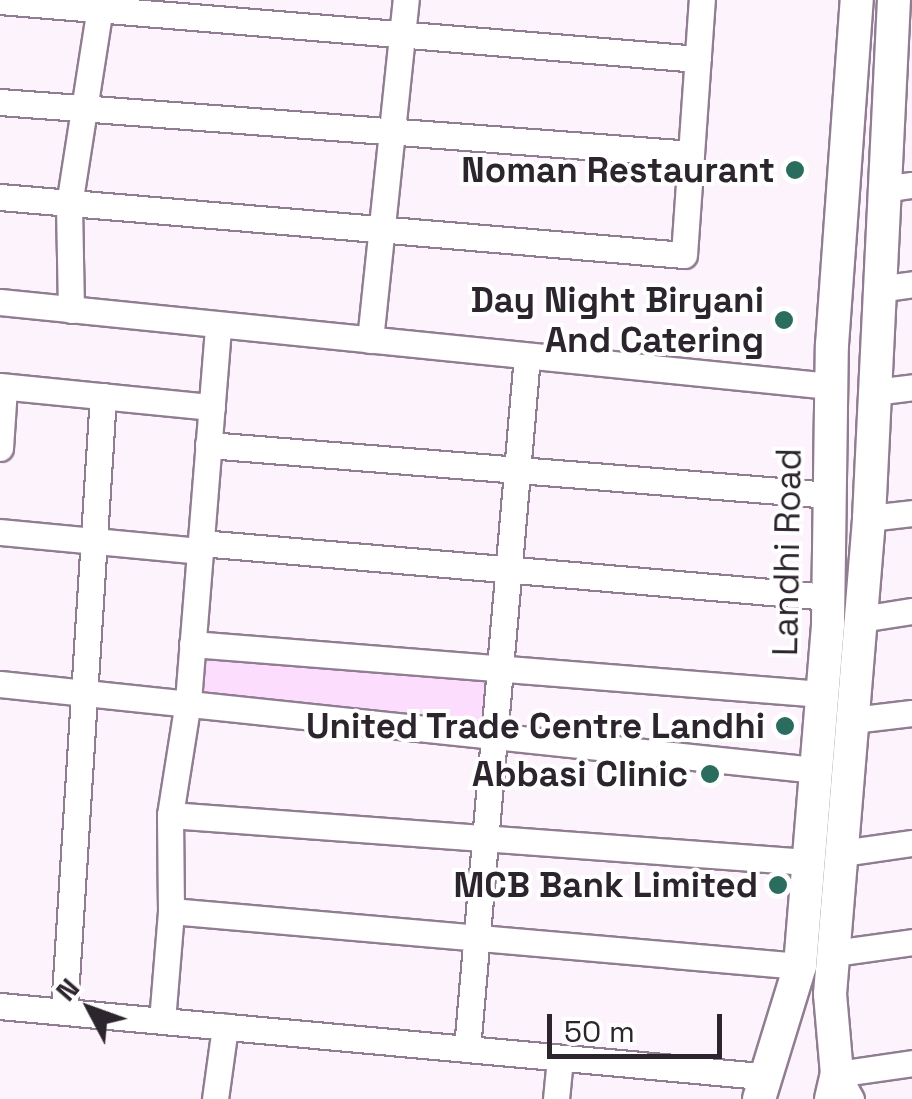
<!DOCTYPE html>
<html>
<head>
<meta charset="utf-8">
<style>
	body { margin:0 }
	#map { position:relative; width:912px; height:1099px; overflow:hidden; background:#fcf3fc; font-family:"Space Grotesk",sans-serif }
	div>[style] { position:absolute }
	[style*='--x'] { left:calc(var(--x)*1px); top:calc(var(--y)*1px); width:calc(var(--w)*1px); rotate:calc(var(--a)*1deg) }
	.green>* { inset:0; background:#fdddfd }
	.roads { filter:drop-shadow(2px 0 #917d91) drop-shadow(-2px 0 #917d91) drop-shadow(0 2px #917d91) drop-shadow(0 -2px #917d91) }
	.minor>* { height:25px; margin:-12.5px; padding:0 12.5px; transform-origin:12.5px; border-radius:12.5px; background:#fff }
	.major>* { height:32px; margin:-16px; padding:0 16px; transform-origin:16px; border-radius:16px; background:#fff }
	.dots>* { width:28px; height:28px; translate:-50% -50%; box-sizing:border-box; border:5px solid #fff; border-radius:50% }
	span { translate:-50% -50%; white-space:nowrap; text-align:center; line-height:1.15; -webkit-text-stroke:8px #fff; paint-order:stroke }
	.poi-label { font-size:35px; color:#2d252d; font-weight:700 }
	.right { translate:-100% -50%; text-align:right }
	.street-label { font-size:35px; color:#2d252d }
	.north { position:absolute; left:40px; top:959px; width:100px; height:100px; -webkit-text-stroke:8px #fff; paint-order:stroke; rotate:311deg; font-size:28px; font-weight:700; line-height:40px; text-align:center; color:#2d252d }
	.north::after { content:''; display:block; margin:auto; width:35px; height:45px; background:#2d252d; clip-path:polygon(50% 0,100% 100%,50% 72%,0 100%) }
	.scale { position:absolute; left:547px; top:1014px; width:175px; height:45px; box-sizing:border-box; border:5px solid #2d252d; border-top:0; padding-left:12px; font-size:30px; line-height:35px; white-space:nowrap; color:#2d252d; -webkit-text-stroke:8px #fff; paint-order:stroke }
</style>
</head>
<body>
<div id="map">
	<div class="green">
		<div style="clip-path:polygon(192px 644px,497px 664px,494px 733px,188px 701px)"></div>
	</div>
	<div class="roads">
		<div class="minor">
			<div style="--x:0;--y:1;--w:700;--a:4.75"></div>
			<div style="--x:0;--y:102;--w:693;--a:4.3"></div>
			<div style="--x:883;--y:189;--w:29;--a:-8"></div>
			<div style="--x:0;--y:197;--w:686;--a:4.85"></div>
			<div style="--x:684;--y:255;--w:256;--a:-86"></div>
			<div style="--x:878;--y:289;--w:34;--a:-8"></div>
			<div style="--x:0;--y:302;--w:834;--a:5.78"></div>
			<div style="--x:71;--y:310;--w:105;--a:-91.1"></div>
			<div style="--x:69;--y:205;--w:207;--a:-81.1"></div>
			<div style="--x:370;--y:340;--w:342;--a:-84"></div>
			<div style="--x:0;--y:386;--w:213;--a:5.7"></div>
			<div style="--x:874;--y:392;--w:38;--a:-7"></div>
			<div style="--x:208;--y:445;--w:623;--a:4.6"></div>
			<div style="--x:0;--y:448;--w:61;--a:-86.2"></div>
			<div style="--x:869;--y:518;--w:43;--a:-6.6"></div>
			<div style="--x:0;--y:532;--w:201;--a:5.4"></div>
			<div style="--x:201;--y:543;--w:629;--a:4.92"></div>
			<div style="--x:861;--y:619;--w:52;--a:-8.9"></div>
			<div style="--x:192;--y:644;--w:632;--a:4.54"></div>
			<div style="--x:0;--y:684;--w:821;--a:6.02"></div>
			<div style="--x:853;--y:720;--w:59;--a:-6.8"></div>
			<div style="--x:170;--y:815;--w:639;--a:4.22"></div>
			<div style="--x:842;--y:853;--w:71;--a:-8.1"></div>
			<div style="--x:171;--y:911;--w:631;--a:5"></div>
			<div style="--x:834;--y:953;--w:79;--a:-8"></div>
			<div style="--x:0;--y:1006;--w:764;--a:5.26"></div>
			<div style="--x:64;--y:1012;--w:617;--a:-86.38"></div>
			<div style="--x:162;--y:1021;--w:110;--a:-85.3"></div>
			<div style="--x:171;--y:911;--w:96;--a:-90.6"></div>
			<div style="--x:170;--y:815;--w:115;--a:-81"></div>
			<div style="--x:188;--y:701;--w:377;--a:-85.4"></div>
			<div style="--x:467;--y:1049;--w:696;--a:-85.05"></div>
			<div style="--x:215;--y:1099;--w:73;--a:-82.1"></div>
			<div style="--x:556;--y:1099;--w:41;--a:-84.4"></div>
			<div style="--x:851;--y:1099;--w:29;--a:-119"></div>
			<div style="--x:837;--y:1074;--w:76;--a:-8.3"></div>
		</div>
		<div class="major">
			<div style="--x:759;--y:1099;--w:139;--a:-72.9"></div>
			<div style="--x:800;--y:966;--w:345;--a:-85.3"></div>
			<div style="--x:828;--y:622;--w:277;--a:-89.2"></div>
			<div style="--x:832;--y:345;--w:346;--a:-85.9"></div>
			<div style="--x:831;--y:1099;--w:26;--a:-77"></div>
			<div style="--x:837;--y:1074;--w:80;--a:-95"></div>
			<div style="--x:830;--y:994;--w:478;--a:-85.3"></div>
			<div style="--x:869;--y:518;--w:519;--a:-87.24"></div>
		</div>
	</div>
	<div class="dots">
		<div style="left:795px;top:170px;background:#2a6d5e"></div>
		<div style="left:784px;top:320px;background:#2a6d5e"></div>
		<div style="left:785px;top:726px;background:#2a6d5e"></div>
		<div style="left:710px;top:774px;background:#2a6d5e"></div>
		<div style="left:778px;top:885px;background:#2a6d5e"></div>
	</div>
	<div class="poi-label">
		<span class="right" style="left:775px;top:170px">Noman Restaurant</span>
		<span class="right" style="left:764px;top:320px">Day Night Biryani<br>And Catering</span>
		<span class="right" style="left:765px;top:726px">United Trade Centre Landhi</span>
		<span class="right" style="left:688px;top:774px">Abbasi Clinic</span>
		<span class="right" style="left:758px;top:885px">MCB Bank Limited</span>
	</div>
	<div class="street-label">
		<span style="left:787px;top:552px;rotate:-89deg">Landhi Road</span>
	</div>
	<div class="north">N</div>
	<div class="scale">50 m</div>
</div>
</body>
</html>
